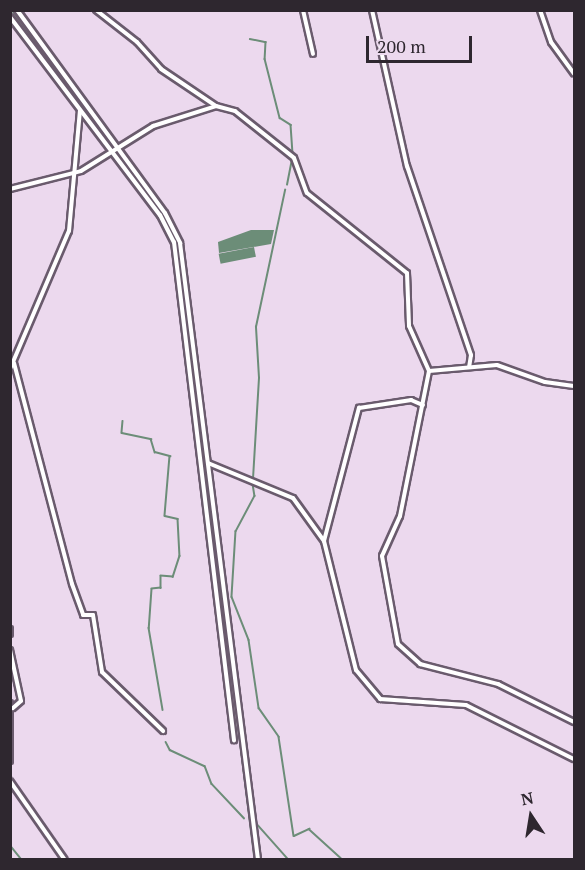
<!DOCTYPE html>
<html>
<head>
<meta charset="utf-8">
<style>
	body { margin:0 }
	#map { position:relative; width:585px; height:870px; overflow:hidden; background:#ecd9ee; font-family:"PT Serif",serif }
	div>[style] { position:absolute }
	[style*='--x'] { left:calc(var(--x)*1px); top:calc(var(--y)*1px); width:calc(var(--w)*1px); rotate:calc(var(--a)*1deg) }
	.water>* { inset:0; background:#6c8d78; transform-origin:0 0 }
	.stream>* { height:1.5px; margin:-0.75px; padding:0 0.75px; transform-origin:0.75px; border-radius:0.75px; background:#6c8d78 }
	.roads { filter:drop-shadow(2px 0 #6a5b6d) drop-shadow(-2px 0 #6a5b6d) drop-shadow(0 2px #6a5b6d) drop-shadow(0 -2px #6a5b6d) }
	.street>* { height:4px; margin:-2px; padding:0 2px; transform-origin:2px; border-radius:2px; background:#fff }
	span { translate:-50% -50%; white-space:nowrap; text-align:center; line-height:1.15; -webkit-text-stroke:6px #ecd9ee; paint-order:stroke }
	.frame { position:absolute; inset:0; border:12px solid #2e272f; pointer-events:none }
	.north { position:absolute; left:501px; top:786px; width:60px; height:60px; -webkit-text-stroke:4px #ecd9ee; paint-order:stroke; rotate:348deg; font-size:16px; font-weight:700; line-height:24px; text-align:center; color:#2e272f }
	.north::after { content:''; display:block; margin:auto; width:21px; height:27px; background:#2e272f; clip-path:polygon(50% 0,100% 100%,50% 72%,0 100%) }
	.scale { position:absolute; left:366px; top:36px; width:106px; height:27px; box-sizing:border-box; border:3px solid #2e272f; border-top:0; padding-left:8px; font-size:18px; line-height:21px; white-space:nowrap; color:#2e272f; -webkit-text-stroke:4px #ecd9ee; paint-order:stroke }
</style>
</head>
<body>
<div id="map">
	<div class="water">
		<div style="clip-path:polygon(251px 230px,274px 230px,271px 244px,219px 253px,218px 242px)"></div>
		<div style="left:254px;top:247px;width:10px;height:36px;rotate:79deg"></div>
	</div>
	<div class="stream">
		<div style="--x:12;--y:10;--w:237;--a:53.4"></div>
		<div style="--x:250;--y:39;--w:16;--a:11"></div>
		<div style="--x:266;--y:42;--w:17;--a:93"></div>
		<div style="--x:265;--y:59;--w:61;--a:75.7"></div>
		<div style="--x:280;--y:118;--w:13;--a:32"></div>
		<div style="--x:291;--y:125;--w:29;--a:86"></div>
		<div style="--x:287;--y:185;--w:26;--a:-79"></div>
		<div style="--x:158;--y:206;--w:11;--a:56"></div>
		<div style="--x:180;--y:254;--w:611;--a:82.94"></div>
		<div style="--x:123;--y:421;--w:12;--a:95"></div>
		<div style="--x:122;--y:433;--w:30;--a:12"></div>
		<div style="--x:151;--y:439;--w:14;--a:73"></div>
		<div style="--x:155;--y:452;--w:16;--a:15"></div>
		<div style="--x:170;--y:456;--w:60;--a:94.8"></div>
		<div style="--x:165;--y:516;--w:13;--a:13"></div>
		<div style="--x:178;--y:519;--w:37;--a:87"></div>
		<div style="--x:180;--y:556;--w:22;--a:108"></div>
		<div style="--x:173;--y:577;--w:12;--a:-175"></div>
		<div style="--x:161;--y:576;--w:12;--a:90"></div>
		<div style="--x:161;--y:588;--w:9;--a:174"></div>
		<div style="--x:152;--y:589;--w:39;--a:94"></div>
		<div style="--x:149;--y:628;--w:83;--a:80.3"></div>
		<div style="--x:253;--y:479;--w:101;--a:-86.6"></div>
		<div style="--x:259;--y:378;--w:51;--a:-93.4"></div>
		<div style="--x:256;--y:327;--w:140;--a:-78"></div>
		<div style="--x:253;--y:484;--w:12;--a:81"></div>
		<div style="--x:255;--y:496;--w:40;--a:118"></div>
		<div style="--x:236;--y:531;--w:66;--a:93.5"></div>
		<div style="--x:232;--y:597;--w:46;--a:68.4"></div>
		<div style="--x:249;--y:640;--w:69;--a:81.6"></div>
		<div style="--x:259;--y:708;--w:35;--a:55"></div>
		<div style="--x:279;--y:737;--w:100;--a:81.4"></div>
		<div style="--x:294;--y:836;--w:17;--a:-25"></div>
		<div style="--x:309;--y:829;--w:43;--a:42.2"></div>
		<div style="--x:166;--y:742;--w:9;--a:63"></div>
		<div style="--x:170;--y:750;--w:38;--a:25"></div>
		<div style="--x:205;--y:766;--w:19;--a:69"></div>
		<div style="--x:212;--y:784;--w:47;--a:46.7"></div>
		<div style="--x:257;--y:824;--w:48;--a:48.4"></div>
		<div style="--x:10;--y:845;--w:19;--a:51"></div>
		<div style="--x:318;--y:860;--w:29;--a:0"></div>
	</div>
	<div class="roads">
		<div class="street">
			<div style="--x:17;--y:10;--w:251;--a:53.9"></div>
			<div style="--x:165;--y:213;--w:34;--a:63"></div>
			<div style="--x:180;--y:243;--w:622;--a:82.79"></div>
			<div style="--x:96;--y:10;--w:52;--a:38"></div>
			<div style="--x:137;--y:42;--w:36;--a:48"></div>
			<div style="--x:161;--y:69;--w:66;--a:33.9"></div>
			<div style="--x:303;--y:10;--w:45;--a:77.2"></div>
			<div style="--x:372;--y:10;--w:160;--a:77.4"></div>
			<div style="--x:407;--y:166;--w:200;--a:71.3"></div>
			<div style="--x:471;--y:355;--w:12;--a:99"></div>
			<div style="--x:540;--y:10;--w:34;--a:71"></div>
			<div style="--x:551;--y:42;--w:39;--a:54"></div>
			<div style="--x:10;--y:17;--w:248;--a:52.9"></div>
			<div style="--x:160;--y:215;--w:30;--a:63"></div>
			<div style="--x:174;--y:242;--w:502;--a:83.13"></div>
			<div style="--x:10;--y:189;--w:73;--a:-14.2"></div>
			<div style="--x:81;--y:171;--w:85;--a:-32"></div>
			<div style="--x:153;--y:126;--w:66;--a:-17.6"></div>
			<div style="--x:216;--y:106;--w:20;--a:15"></div>
			<div style="--x:235;--y:111;--w:75;--a:38.5"></div>
			<div style="--x:294;--y:158;--w:37;--a:70"></div>
			<div style="--x:307;--y:193;--w:128;--a:38.7"></div>
			<div style="--x:407;--y:273;--w:53;--a:87.8"></div>
			<div style="--x:409;--y:326;--w:49;--a:66"></div>
			<div style="--x:429;--y:371;--w:148;--a:101.3"></div>
			<div style="--x:400;--y:516;--w:44;--a:114.2"></div>
			<div style="--x:382;--y:556;--w:89;--a:79.7"></div>
			<div style="--x:398;--y:644;--w:30;--a:42"></div>
			<div style="--x:420;--y:664;--w:81;--a:14.4"></div>
			<div style="--x:498;--y:684;--w:85;--a:26.6"></div>
			<div style="--x:14;--y:363;--w:228;--a:75.3"></div>
			<div style="--x:72;--y:584;--w:33;--a:70"></div>
			<div style="--x:83;--y:615;--w:10;--a:0"></div>
			<div style="--x:93;--y:615;--w:58;--a:81"></div>
			<div style="--x:102;--y:672;--w:85;--a:44"></div>
			<div style="--x:10;--y:369;--w:150;--a:-66.9"></div>
			<div style="--x:69;--y:231;--w:121;--a:-84.8"></div>
			<div style="--x:429;--y:371;--w:68;--a:-5"></div>
			<div style="--x:497;--y:365;--w:51;--a:19.5"></div>
			<div style="--x:545;--y:382;--w:29;--a:8"></div>
			<div style="--x:208;--y:463;--w:92;--a:22.4"></div>
			<div style="--x:293;--y:498;--w:53;--a:54.2"></div>
			<div style="--x:324;--y:541;--w:133;--a:76.1"></div>
			<div style="--x:356;--y:670;--w:38;--a:50"></div>
			<div style="--x:380;--y:699;--w:86;--a:4"></div>
			<div style="--x:466;--y:705;--w:121;--a:26.6"></div>
			<div style="--x:324;--y:541;--w:138;--a:-75.3"></div>
			<div style="--x:359;--y:408;--w:53;--a:-8.7"></div>
			<div style="--x:411;--y:400;--w:13;--a:23"></div>
			<div style="--x:10;--y:629;--w:5;--a:90"></div>
			<div style="--x:10;--y:650;--w:52;--a:77.8"></div>
			<div style="--x:21;--y:701;--w:11;--a:139"></div>
			<div style="--x:10;--y:703;--w:58;--a:90"></div>
			<div style="--x:10;--y:781;--w:96;--a:55.2"></div>
		</div>
	</div>
	<div class="frame"></div>
	<div class="north">N</div>
	<div class="scale">200 m</div>
</div>
</body>
</html>
